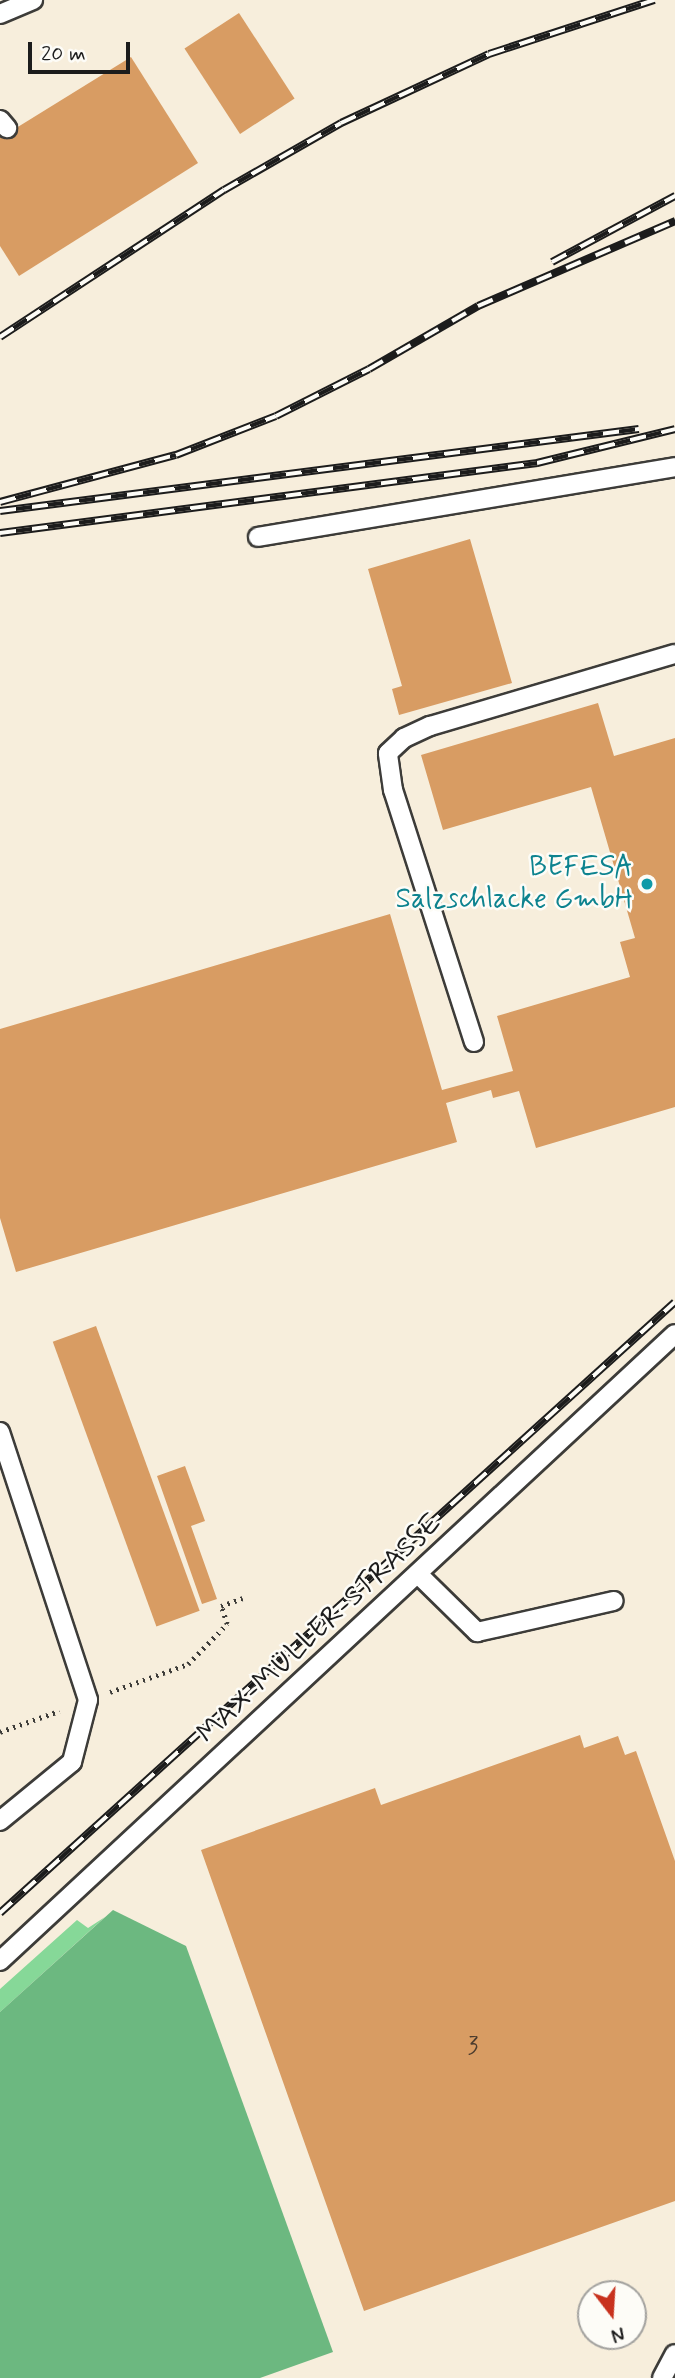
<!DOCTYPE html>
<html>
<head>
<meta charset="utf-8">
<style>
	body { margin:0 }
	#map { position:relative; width:675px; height:2378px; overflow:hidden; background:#f7eedc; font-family:Mynerve,sans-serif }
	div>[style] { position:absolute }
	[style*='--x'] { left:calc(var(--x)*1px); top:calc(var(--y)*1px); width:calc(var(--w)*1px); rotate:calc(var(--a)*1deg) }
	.green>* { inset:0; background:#86d898 }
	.forest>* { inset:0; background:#6cb880 }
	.building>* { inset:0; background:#d89c63; transform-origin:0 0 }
	.path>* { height:4.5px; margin-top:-2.25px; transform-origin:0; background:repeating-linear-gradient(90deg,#3d3c39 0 2px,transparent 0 7px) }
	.roads { filter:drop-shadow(2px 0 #3d3c39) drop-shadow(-2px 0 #3d3c39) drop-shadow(0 2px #3d3c39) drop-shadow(0 -2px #3d3c39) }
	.service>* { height:18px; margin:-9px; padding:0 9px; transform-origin:9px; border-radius:9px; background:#fff }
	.rail>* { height:8px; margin-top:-4px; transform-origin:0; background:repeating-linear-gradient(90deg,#fdfcf7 0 16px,#1c1c1c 0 32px); box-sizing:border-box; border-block:2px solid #1c1c1c }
	.dots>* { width:19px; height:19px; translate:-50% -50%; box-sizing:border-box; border:4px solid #fdfcf7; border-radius:50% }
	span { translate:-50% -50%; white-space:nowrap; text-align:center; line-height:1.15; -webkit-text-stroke:5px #fdfcf7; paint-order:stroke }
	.number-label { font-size:24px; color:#4b3c2e }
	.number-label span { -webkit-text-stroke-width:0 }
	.culture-label { font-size:28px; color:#0d838f }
	.right { translate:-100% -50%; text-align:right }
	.street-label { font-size:28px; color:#1c1c1c }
	.north { position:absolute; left:577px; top:2280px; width:70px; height:70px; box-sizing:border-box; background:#fdfcf7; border:2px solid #a3a29f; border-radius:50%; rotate:163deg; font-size:19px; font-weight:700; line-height:28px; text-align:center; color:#1c1c1c }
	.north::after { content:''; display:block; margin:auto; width:24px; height:32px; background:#c8321e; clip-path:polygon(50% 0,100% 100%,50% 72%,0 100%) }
	.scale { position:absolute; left:28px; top:42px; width:102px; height:32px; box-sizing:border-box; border:4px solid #1c1c1c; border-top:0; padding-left:9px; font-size:21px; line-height:24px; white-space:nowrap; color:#1c1c1c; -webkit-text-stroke:5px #fdfcf7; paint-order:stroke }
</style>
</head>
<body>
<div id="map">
	<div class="green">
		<div style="clip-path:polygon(105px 1917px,0 2012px,0 1989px,77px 1920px,88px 1928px)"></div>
	</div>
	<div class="forest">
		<div style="clip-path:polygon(113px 1910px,186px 1946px,333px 2352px,260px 2378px,0 2378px,0 2012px)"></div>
	</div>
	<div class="building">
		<div style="left:239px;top:13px;width:102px;height:65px;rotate:57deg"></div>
		<div style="clip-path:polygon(131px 57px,198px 163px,19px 276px,0 246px,0 138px)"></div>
		<div style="clip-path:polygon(470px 539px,512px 683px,399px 715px,392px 689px,402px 686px,368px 569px)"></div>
		<div style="clip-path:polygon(598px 703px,614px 756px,675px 738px,675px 1107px,536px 1148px,519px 1091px,493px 1098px,491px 1090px,446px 1103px,457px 1142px,16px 1272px,0 1218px,0 1029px,390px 914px,442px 1090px,513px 1071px,497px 1016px,630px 977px,620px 942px,635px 938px,591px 787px,443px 830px,421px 755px)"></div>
		<div style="left:96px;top:1326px;width:303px;height:46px;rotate:70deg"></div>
		<div style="clip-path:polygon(185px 1466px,205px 1521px,191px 1526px,217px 1599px,202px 1604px,157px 1476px)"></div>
		<div style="clip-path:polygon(580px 1735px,584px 1748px,618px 1736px,625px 1755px,636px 1751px,675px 1861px,675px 2201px,364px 2311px,201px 1850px,375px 1788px,381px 1805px)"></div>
	</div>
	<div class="path">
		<div style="--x:110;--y:1692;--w:83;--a:-19.7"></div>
		<div style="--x:188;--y:1664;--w:56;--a:-45.7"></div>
		<div style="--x:227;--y:1624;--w:19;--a:-108"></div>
		<div style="--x:221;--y:1606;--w:23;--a:-20"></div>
		<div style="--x:0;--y:1732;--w:63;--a:-19.6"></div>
	</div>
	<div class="roads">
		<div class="service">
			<div style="--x:0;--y:14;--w:36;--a:-23"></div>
			<div style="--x:0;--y:120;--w:11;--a:49"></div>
			<div style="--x:258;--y:537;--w:423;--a:-9.5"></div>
			<div style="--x:474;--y:1042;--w:265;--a:-107.8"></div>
			<div style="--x:393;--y:790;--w:37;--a:-98"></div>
			<div style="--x:388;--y:753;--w:22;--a:-43"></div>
			<div style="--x:404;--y:738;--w:29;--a:-25"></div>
			<div style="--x:430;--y:726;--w:255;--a:-16.4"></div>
			<div style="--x:0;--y:1432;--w:282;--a:71.8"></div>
			<div style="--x:88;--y:1700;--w:64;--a:104.5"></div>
			<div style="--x:72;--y:1762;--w:93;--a:140.7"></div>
			<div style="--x:418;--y:1574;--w:83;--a:44.5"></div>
			<div style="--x:477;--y:1632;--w:140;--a:-12.8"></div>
			<div style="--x:0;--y:1961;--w:921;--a:-42.89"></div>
			<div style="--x:662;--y:2378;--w:27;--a:-62"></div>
		</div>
	</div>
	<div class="rail">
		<div style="--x:552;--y:262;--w:140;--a:-28.2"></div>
		<div style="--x:0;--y:337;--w:268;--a:-33.3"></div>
		<div style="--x:224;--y:190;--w:135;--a:-29.8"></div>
		<div style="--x:341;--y:123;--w:163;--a:-25"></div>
		<div style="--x:489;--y:54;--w:174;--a:-18.1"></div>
		<div style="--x:0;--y:502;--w:182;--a:-15"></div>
		<div style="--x:176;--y:455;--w:107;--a:-21.3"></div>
		<div style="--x:276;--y:416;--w:104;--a:-26.8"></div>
		<div style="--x:369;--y:369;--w:126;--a:-30"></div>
		<div style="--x:478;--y:306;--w:215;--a:-23.3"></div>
		<div style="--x:0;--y:511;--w:644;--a:-7.31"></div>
		<div style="--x:0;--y:533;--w:542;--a:-7.43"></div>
		<div style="--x:537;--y:463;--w:142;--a:-13.8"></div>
		<div style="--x:0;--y:1913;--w:910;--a:-42.15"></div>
	</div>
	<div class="dots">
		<div style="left:647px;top:884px;background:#0f9aa8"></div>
	</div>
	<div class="number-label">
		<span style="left:473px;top:2047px">3</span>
	</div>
	<div class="culture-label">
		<span class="right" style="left:633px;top:884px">BEFESA<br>Salzschlacke GmbH</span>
	</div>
	<div class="street-label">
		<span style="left:320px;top:1629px;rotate:-43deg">MAX-MÜLLER-STRASSE</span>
	</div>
	<div class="north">N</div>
	<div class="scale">20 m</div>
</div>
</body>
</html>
